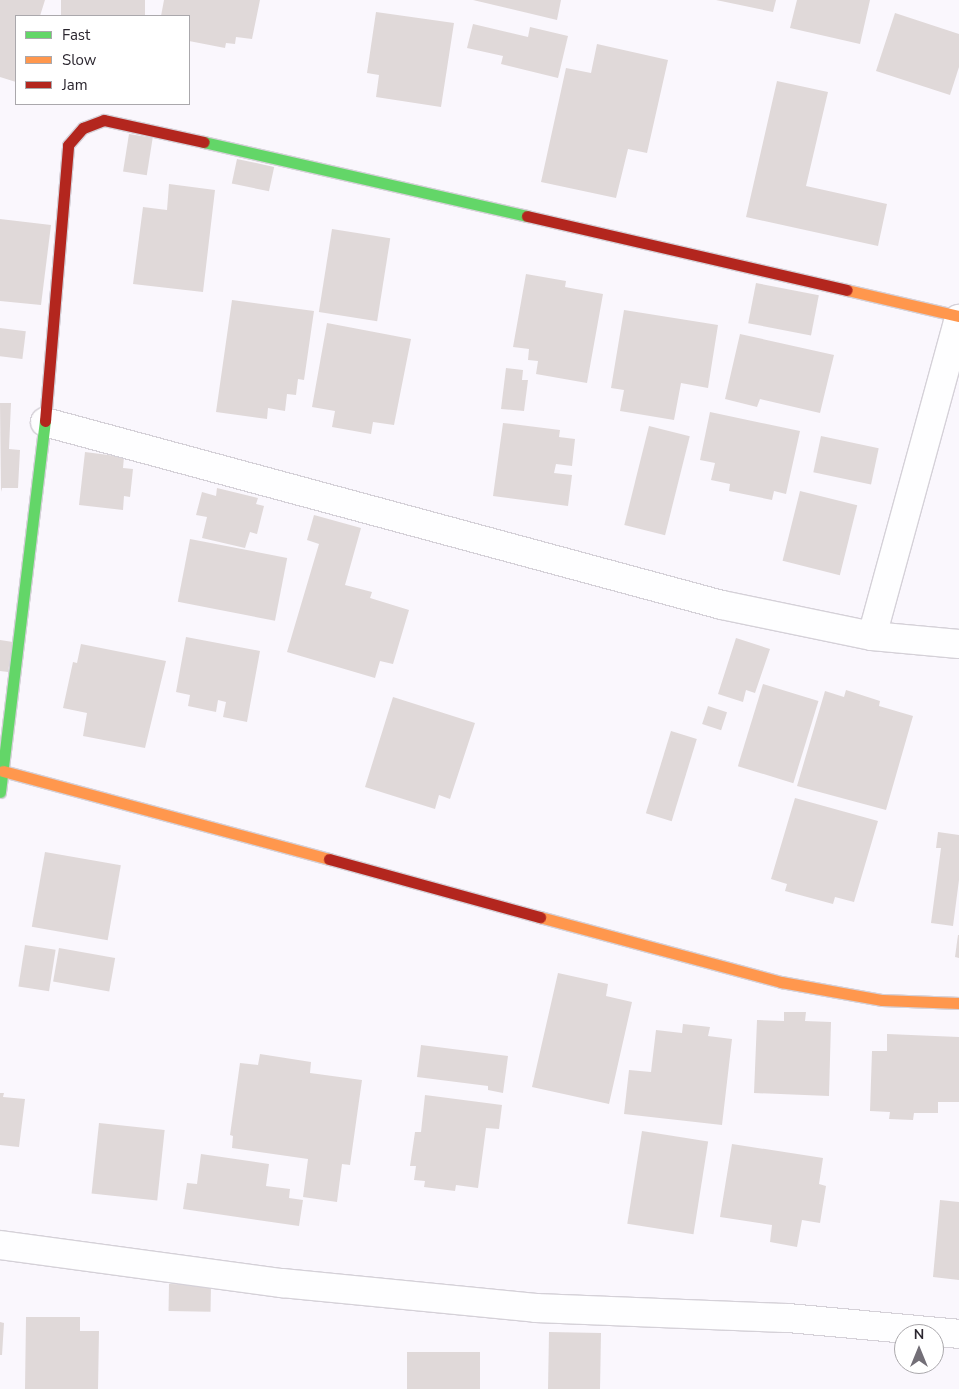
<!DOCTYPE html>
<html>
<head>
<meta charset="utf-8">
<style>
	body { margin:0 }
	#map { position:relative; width:959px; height:1389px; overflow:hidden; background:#faf7fd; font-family:"Nunito Sans",sans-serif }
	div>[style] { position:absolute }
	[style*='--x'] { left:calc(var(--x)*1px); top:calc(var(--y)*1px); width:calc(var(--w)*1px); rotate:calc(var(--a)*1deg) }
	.building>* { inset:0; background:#e0d9d9; transform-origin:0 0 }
	.roads { filter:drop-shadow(1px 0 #d5d1d8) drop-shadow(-1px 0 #d5d1d8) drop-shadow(0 1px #d5d1d8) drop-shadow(0 -1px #d5d1d8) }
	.street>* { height:28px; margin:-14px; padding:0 14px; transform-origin:14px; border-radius:14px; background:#fefeff }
	.fast>* { height:11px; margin:-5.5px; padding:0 5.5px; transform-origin:5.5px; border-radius:5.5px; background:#63d668 }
	.slow>* { height:11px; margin:-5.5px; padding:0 5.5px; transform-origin:5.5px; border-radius:5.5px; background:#ff974d }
	.jam>* { height:11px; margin:-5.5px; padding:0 5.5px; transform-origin:5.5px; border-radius:5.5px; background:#b3261e }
	span { translate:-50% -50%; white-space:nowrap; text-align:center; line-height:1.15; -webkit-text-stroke:4px #fff; paint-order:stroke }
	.legend { position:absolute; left:15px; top:15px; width:175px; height:90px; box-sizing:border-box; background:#fff; border:1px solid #aaa8ac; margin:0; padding:6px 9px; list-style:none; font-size:15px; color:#2b262f }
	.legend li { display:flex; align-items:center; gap:10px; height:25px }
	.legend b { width:25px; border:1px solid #aaa8ac }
	.north { position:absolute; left:894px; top:1324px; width:50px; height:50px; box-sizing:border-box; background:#fff; border:1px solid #aaa8ac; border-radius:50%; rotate:0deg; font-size:14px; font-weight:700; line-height:20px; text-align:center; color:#2b262f }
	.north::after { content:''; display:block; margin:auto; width:18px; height:22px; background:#736f77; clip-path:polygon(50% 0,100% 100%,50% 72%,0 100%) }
</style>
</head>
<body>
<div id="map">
	<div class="building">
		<div style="clip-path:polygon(0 0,45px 0,40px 16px,16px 16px,16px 82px,0 77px)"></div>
		<div style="left:61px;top:0;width:84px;height:16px"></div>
		<div style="clip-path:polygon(164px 0,260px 0,252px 39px,236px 37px,235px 44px,226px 43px,225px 48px,189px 41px,189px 16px,161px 16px)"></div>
		<div style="clip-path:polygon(473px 0,561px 0,557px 20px)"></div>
		<div style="clip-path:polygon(716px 0,776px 0,773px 12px)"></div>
		<div style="clip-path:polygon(797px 0,870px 0,860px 44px,790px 28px)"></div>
		<div style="clip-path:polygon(376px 12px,454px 23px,441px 107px,376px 97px,379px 75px,367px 73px)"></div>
		<div style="clip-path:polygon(895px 13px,959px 34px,959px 67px,950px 95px,876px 71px)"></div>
		<div style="clip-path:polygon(473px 24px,528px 37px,530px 27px,568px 36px,558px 78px,501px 64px,503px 56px,467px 48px)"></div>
		<div style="clip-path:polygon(597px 44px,668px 60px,647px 153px,628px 149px,616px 198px,541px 182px,566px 68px,591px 73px)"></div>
		<div style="clip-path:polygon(777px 81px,828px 92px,806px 186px,887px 204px,878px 246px,746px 217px)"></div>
		<div style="left:129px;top:134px;width:24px;height:38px;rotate:9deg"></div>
		<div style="left:237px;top:159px;width:38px;height:25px;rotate:12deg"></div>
		<div style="clip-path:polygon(169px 184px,215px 190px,203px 292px,133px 284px,143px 207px,167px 210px)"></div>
		<div style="clip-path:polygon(0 219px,51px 225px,41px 305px,0 301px)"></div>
		<div style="left:332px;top:229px;width:59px;height:84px;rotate:9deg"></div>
		<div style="clip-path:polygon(526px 274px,566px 281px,565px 287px,603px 294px,587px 383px,536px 374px,538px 361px,528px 360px,529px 349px,513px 347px)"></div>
		<div style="left:756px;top:283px;width:64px;height:41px;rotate:11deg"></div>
		<div style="clip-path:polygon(232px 300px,314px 311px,304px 380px,298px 379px,296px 395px,287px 394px,285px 411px,268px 408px,267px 419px,216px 412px)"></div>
		<div style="clip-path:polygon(624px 310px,718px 325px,708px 388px,681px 383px,674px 420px,620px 411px,624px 390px,611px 388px)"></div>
		<div style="clip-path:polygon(327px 323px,411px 339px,394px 425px,373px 422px,371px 434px,332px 427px,335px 411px,312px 407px)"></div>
		<div style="left:0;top:328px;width:26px;height:28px;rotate:7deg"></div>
		<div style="clip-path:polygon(740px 334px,834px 355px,820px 413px,760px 399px,757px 407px,725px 399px)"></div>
		<div style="clip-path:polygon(506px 368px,523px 370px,522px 380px,528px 380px,524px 411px,501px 409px)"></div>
		<div style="clip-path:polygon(0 403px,11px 403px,9px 449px,20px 450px,18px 488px,2px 488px,1px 492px)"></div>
		<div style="clip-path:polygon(710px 412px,800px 431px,786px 494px,774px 491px,772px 500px,729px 491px,730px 484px,711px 480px,715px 463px,700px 460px)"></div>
		<div style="clip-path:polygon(503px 423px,560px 430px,559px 437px,575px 439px,572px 466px,556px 464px,554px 473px,572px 475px,568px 506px,493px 496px)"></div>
		<div style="left:649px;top:426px;width:42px;height:102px;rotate:14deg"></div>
		<div style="left:821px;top:436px;width:59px;height:37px;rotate:12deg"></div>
		<div style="clip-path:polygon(85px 452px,124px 457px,123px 468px,133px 469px,130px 497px,124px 496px,123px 510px,79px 505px)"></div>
		<div style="clip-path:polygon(217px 488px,258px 498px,256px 504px,264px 506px,257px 534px,250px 532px,245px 548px,202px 538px,207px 517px,196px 515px,202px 492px,216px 496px)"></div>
		<div style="left:800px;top:491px;width:59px;height:72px;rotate:14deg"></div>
		<div style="clip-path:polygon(314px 515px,361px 528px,345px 585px,372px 592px,370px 598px,409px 610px,393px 664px,380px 661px,375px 678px,287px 652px,319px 544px,307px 540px)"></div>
		<div style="left:190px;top:539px;width:99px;height:64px;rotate:11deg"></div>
		<div style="clip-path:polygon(186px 637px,260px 651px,247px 722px,223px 717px,226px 702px,218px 700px,216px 712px,188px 706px,190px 695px,176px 692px)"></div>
		<div style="clip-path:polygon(736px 638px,770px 649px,755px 693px,746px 690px,743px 702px,718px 694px)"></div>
		<div style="clip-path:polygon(0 640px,13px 642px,8px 672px,0 671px)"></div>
		<div style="clip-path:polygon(81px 644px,166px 661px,145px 748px,83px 736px,87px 713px,63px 708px,73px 662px,77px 663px)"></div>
		<div style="left:763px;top:684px;width:58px;height:86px;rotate:17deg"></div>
		<div style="clip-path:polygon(846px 690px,880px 701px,879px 706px,913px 716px,886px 810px,797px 786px,825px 691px,844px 697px)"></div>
		<div style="clip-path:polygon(393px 697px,475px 723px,450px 799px,439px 795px,435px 809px,365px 787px)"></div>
		<div style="left:708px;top:706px;width:20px;height:19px;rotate:18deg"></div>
		<div style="left:671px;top:731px;width:27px;height:86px;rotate:17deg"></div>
		<div style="clip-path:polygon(795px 798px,878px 821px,854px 902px,835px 897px,833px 904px,785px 891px,787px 884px,771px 879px)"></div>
		<div style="clip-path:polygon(938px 832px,959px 835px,959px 880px,953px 926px,931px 923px,941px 848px,936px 848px)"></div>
		<div style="left:45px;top:852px;width:77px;height:76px;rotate:10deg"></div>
		<div style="clip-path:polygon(958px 935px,959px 935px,959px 958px,955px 957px)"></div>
		<div style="left:25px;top:945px;width:31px;height:42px;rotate:9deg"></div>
		<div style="left:59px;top:948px;width:57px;height:34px;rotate:10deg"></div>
		<div style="clip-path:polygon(558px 973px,608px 984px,606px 996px,632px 1002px,609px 1104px,532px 1087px)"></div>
		<div style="clip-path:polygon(784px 1012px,806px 1012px,805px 1021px,831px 1022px,829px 1096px,754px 1093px,757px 1020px,784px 1021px)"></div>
		<div style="clip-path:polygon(683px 1024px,710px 1027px,708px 1036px,732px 1039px,722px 1125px,624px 1114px,629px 1070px,651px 1072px,656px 1030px,682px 1033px)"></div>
		<div style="clip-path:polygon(887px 1034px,959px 1037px,959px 1102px,938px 1102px,938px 1113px,914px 1113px,913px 1120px,889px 1119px,890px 1112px,870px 1111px,872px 1051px,887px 1051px)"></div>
		<div style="clip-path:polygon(421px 1045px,508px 1056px,503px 1093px,488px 1090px,488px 1086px,417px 1077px)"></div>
		<div style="clip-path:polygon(260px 1054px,311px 1062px,310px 1073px,362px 1080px,350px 1165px,342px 1164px,337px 1202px,303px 1197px,308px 1159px,232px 1148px,233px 1136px,230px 1135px,240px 1063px,258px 1065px)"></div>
		<div style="clip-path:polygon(0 1093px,4px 1093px,3px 1097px,25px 1099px,19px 1147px,0 1145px)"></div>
		<div style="clip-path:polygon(425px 1095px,502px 1105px,499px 1129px,486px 1128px,478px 1188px,456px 1185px,455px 1191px,424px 1187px,425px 1181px,414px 1180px,416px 1166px,410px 1166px,415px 1132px,421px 1132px)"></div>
		<div style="left:99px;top:1123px;width:66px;height:71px;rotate:6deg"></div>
		<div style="left:642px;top:1131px;width:67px;height:94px;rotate:9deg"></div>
		<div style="clip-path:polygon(732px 1144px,823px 1158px,819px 1184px,826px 1186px,820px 1223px,802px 1220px,797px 1247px,770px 1242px,772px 1225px,720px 1217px)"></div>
		<div style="clip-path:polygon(201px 1154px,269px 1164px,266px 1186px,290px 1189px,289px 1198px,303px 1200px,299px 1226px,183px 1209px,187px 1183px,197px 1184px)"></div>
		<div style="clip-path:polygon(940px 1200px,959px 1202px,959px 1280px,933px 1277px)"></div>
		<div style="left:169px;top:1284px;width:42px;height:27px;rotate:1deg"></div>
		<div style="clip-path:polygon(26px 1317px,80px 1317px,80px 1331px,99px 1331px,98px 1389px,25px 1389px)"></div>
		<div style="clip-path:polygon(0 1322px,4px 1323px,2px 1355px,0 1355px)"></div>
		<div style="left:549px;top:1332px;width:52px;height:57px;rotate:1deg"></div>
		<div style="left:480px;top:1352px;width:37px;height:73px;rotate:90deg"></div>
	</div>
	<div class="roads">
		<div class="street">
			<div style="--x:45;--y:422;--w:701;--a:15.13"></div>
			<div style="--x:722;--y:605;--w:153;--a:11.7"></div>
			<div style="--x:872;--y:636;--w:87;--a:5.3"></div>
			<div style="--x:872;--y:636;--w:329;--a:-74.7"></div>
			<div style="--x:0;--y:1245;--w:285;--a:7.7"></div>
			<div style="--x:282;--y:1283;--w:255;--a:5.6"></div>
			<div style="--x:536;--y:1308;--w:252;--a:2.3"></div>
			<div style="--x:788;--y:1318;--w:172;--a:5.3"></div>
		</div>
		<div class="fast">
			<div style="--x:204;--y:142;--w:331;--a:12.9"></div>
			<div style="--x:0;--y:792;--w:374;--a:-83.1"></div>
		</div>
		<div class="slow">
			<div style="--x:847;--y:290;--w:115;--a:13.1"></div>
			<div style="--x:3;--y:771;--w:338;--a:15.1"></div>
			<div style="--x:540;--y:917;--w:250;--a:15.1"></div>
			<div style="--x:781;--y:982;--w:103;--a:10.1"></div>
			<div style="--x:882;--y:1000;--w:77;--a:2.2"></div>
		</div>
		<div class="jam">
			<div style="--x:527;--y:216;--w:328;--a:13"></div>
			<div style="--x:45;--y:421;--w:277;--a:-85.2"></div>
			<div style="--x:68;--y:145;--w:23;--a:-49"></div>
			<div style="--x:83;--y:128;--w:22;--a:-21"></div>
			<div style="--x:104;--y:120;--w:102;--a:12.4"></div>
			<div style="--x:329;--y:859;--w:219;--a:15.4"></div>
		</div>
	</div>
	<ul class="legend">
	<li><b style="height:6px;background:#63d668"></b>Fast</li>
	<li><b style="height:6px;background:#ff974d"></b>Slow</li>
	<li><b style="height:6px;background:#b3261e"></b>Jam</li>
	</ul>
	<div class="north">N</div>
</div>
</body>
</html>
